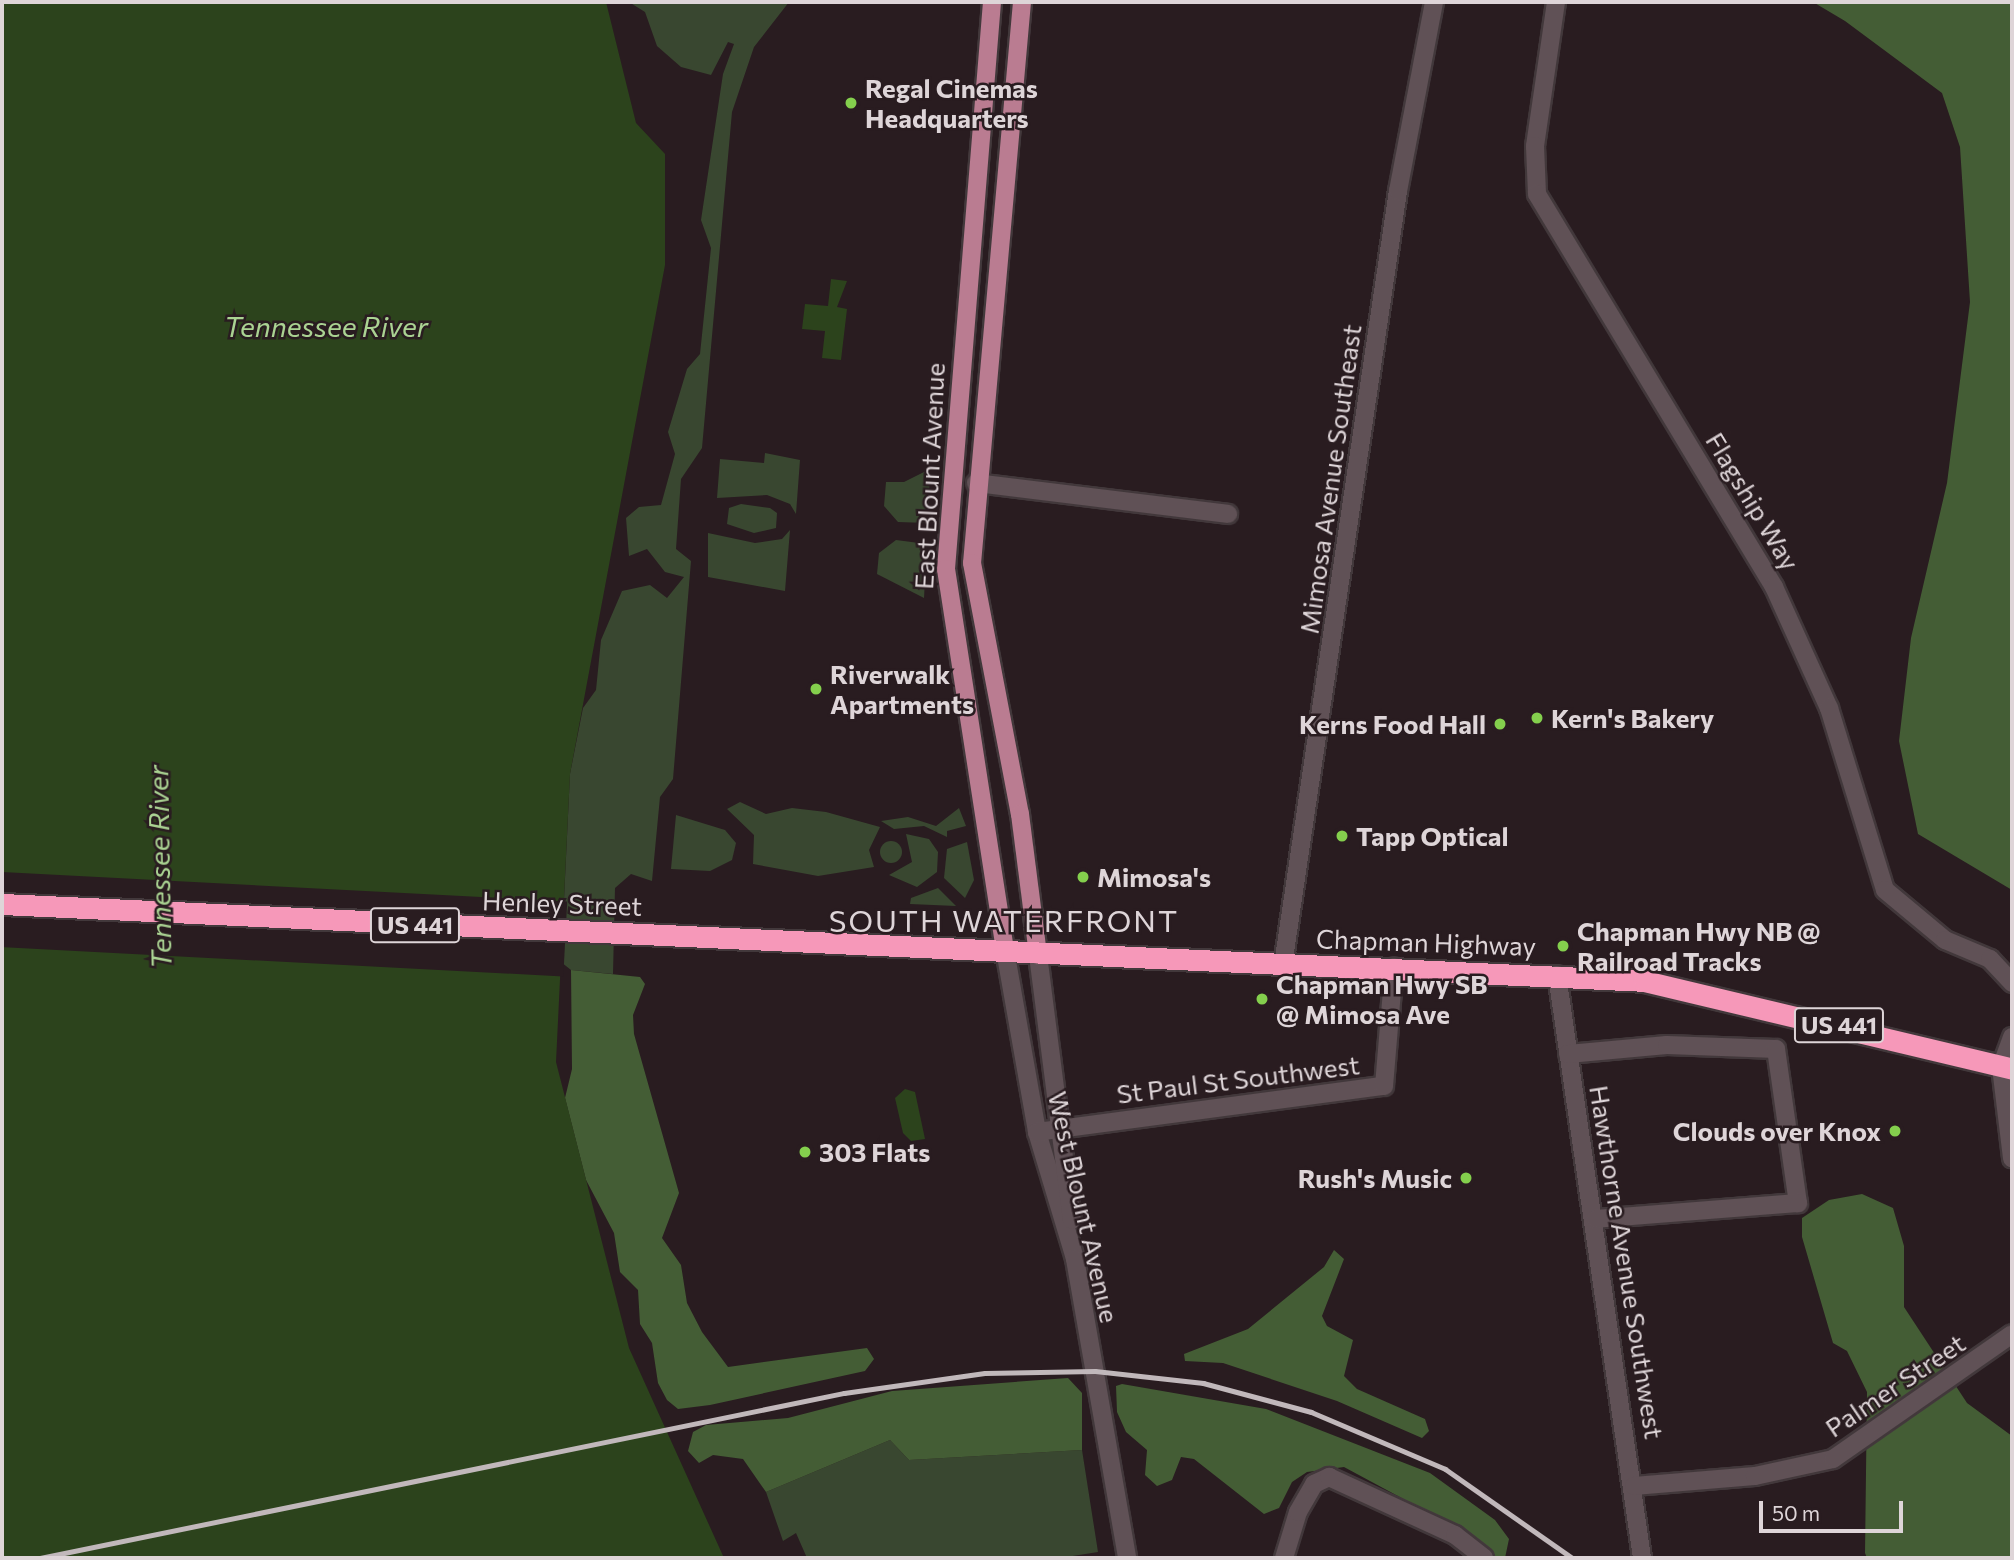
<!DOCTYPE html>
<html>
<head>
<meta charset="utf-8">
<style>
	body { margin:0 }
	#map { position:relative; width:2014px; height:1560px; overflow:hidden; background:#291c20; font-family:Commissioner,sans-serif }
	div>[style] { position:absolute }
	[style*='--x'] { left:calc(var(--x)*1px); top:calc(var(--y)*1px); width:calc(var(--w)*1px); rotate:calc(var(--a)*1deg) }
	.green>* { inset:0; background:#394730 }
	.round { border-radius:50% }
	.forest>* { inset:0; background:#445d35 }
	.water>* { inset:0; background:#2c431c }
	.pier>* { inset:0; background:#291c20; transform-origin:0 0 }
	.roads { filter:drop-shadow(2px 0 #42383b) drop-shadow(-2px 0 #42383b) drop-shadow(0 2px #42383b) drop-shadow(0 -2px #42383b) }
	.minor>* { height:18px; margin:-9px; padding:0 9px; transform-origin:9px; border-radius:9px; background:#605156 }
	.major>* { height:18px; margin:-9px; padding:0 9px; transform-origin:9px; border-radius:9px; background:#ba7c91 }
	.highway>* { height:21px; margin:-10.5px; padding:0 10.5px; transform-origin:10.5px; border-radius:10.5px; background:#f698b9 }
	.rail>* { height:5px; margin:-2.5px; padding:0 2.5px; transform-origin:2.5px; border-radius:2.5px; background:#c1b8bb }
	.dots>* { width:19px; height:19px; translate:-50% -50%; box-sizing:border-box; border:4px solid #291c20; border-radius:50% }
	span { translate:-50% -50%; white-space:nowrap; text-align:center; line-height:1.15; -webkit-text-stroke:5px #291c20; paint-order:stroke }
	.shield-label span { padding:2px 5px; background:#291c20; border:2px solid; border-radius:5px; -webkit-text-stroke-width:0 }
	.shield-label { font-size:24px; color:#ded5d8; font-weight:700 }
	.poi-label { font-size:26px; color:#ded5d8; font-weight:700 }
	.left { translate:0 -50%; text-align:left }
	.right { translate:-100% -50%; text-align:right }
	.street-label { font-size:26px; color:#ded5d8 }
	.water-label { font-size:28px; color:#aad392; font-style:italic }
	.quarter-label { font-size:30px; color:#ded5d8; letter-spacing:2px }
	.frame { position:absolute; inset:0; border:4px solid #ded5d8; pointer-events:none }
	.scale { position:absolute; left:1759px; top:1501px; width:144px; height:32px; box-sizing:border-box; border:4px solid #ded5d8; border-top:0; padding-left:9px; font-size:21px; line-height:24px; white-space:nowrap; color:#ded5d8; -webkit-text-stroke:5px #291c20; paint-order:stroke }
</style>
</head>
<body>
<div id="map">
	<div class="green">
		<div style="clip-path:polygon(629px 2px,789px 2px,754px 47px,732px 112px,702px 448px,681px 479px,676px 549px,691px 561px,673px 779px,660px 797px,652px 881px,631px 874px,615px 888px,613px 974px,571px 970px,561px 962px,570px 774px,583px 708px,596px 690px,601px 640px,622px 591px,650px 585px,667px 598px,684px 577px,665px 572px,647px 549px,629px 556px,626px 518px,639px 507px,661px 505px,675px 454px,668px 432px,687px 369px,700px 354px,711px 248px,701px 220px,723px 74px,734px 44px,728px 42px,711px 75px,681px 67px,657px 46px,645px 12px)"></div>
		<div style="clip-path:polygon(765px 453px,800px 460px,796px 514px,790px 504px,767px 495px,717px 498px,720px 459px,764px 463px)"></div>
		<div style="clip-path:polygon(930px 469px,928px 523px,898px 522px,884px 506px,886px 482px,904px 482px)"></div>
		<div style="clip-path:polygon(741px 504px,770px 508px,777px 513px,776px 528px,754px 533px,727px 524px,729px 508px)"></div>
		<div style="clip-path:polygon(790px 530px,785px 591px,708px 577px,708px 533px,755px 543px,782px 539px)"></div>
		<div style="clip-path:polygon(896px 540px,927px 544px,924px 598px,877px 574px,879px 553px)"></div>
		<div style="clip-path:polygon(740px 802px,766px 814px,792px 808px,826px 812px,880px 827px,869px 850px,874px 867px,818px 876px,753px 864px,754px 835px,727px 809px)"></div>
		<div style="clip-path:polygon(959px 808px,966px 826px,947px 831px,947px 837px,924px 826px,894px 829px,881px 821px,908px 817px,936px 826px)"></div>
		<div style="clip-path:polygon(676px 815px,725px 830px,736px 843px,732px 860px,710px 871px,671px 869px)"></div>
		<div style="clip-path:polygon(906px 834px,929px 839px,938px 852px,937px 872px,917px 887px,889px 875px,912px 862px)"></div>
		<div class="round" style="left:880px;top:841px;width:22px;height:22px"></div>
		<div style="clip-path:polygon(967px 842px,974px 880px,965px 898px,944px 878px,947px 849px)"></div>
		<div style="clip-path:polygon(938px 888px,956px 906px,910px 904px,911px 898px)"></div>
		<div style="clip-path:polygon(890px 1440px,909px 1460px,1082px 1450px,1098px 1552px,1060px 1558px,807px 1558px,796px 1533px,783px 1541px,766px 1492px)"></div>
	</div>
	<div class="forest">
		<div style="clip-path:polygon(1790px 2px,2012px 2px,2012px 890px,1918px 834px,1899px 741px,1911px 638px,1947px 483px,1970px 302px,1960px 147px,1942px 93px,1845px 21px,1813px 2px)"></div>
		<div style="clip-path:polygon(571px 970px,640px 977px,645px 984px,633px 1015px,634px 1034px,679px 1193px,662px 1238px,681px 1265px,687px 1303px,702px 1332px,728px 1367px,867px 1348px,874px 1359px,865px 1371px,710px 1405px,678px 1409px,667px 1400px,658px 1383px,652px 1343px,640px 1324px,638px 1290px,620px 1272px,614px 1233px,586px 1180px,565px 1098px,572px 1069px)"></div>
		<div style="clip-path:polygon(1862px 1194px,1893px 1208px,1904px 1246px,1904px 1307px,1967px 1403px,2012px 1436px,2012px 1558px,1867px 1558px,1865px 1553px,1867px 1392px,1847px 1351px,1833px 1343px,1802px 1237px,1802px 1218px,1829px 1200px)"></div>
		<div style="clip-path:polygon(1334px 1250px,1344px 1259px,1322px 1316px,1327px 1326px,1353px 1340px,1344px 1376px,1357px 1389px,1425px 1419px,1429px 1431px,1422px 1438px,1337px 1401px,1223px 1363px,1185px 1361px,1184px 1354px,1248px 1329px,1324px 1267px)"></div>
		<div style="clip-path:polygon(1068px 1378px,1082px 1393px,1082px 1450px,909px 1460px,890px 1440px,766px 1492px,743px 1459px,713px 1455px,699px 1463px,688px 1451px,693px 1432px,706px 1425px,788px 1418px,892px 1391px)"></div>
		<div style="clip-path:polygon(1122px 1384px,1266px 1409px,1430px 1473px,1495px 1520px,1509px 1539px,1505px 1558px,1493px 1558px,1461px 1530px,1344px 1467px,1307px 1472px,1292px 1482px,1279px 1508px,1264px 1514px,1194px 1459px,1181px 1457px,1172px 1480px,1157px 1486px,1145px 1475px,1147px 1450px,1126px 1432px,1117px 1412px,1116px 1386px)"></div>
	</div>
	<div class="water">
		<div style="clip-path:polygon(2px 2px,606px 2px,636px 123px,665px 154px,665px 265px,570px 774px,556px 1062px,629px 1348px,724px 1558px,2px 1558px)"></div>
		<div style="clip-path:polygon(831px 279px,847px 281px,837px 307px,847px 309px,841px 360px,822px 358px,825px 331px,802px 329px,805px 304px,828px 306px)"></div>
		<div style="clip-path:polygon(905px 1089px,915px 1092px,925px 1139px,911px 1141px,903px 1133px,895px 1098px)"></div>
	</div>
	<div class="pier">
		<div style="left:2px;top:872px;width:566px;height:75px;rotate:3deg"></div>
	</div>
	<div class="roads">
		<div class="minor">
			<div style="--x:1556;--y:2;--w:146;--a:98.3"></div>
			<div style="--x:1535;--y:146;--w:48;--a:87.6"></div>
			<div style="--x:1537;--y:194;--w:459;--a:58.9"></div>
			<div style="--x:1774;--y:587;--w:133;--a:65.6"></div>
			<div style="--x:1829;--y:708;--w:190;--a:72.9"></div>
			<div style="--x:1885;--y:890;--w:78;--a:39.8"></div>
			<div style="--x:1945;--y:940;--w:49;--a:22.9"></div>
			<div style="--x:1990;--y:959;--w:33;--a:47"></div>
			<div style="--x:976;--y:483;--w:254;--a:7"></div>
			<div style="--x:1005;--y:950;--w:185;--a:80"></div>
			<div style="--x:1037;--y:1132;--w:133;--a:73.3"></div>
			<div style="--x:1075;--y:1259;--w:303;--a:80.1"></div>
			<div style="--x:1038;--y:955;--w:267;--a:82.7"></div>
			<div style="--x:1283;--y:965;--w:782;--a:-81.55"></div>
			<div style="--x:1398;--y:191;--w:192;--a:-79.2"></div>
			<div style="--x:1557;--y:975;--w:589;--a:81.7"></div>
			<div style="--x:2012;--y:1037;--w:32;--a:110"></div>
			<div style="--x:2001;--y:1067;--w:92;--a:83.1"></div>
			<div style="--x:1568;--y:1054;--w:99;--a:-5.2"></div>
			<div style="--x:1667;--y:1045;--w:109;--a:2.1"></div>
			<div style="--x:1776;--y:1049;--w:156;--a:81.9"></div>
			<div style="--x:1798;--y:1203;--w:203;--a:175.5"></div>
			<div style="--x:1037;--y:1132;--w:350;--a:-7.6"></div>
			<div style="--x:1384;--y:1086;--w:119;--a:-85.2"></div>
			<div style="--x:1634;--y:1486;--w:121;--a:-4.7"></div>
			<div style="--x:1755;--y:1476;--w:80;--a:-12.3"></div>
			<div style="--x:1833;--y:1459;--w:218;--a:-34.9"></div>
			<div style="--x:1284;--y:1558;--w:48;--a:-73.1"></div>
			<div style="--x:1298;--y:1512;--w:32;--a:-60"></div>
			<div style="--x:1314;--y:1484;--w:17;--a:-25"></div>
			<div style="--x:1329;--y:1477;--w:139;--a:24.7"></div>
			<div style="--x:1455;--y:1535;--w:37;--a:38"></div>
		</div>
		<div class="major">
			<div style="--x:992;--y:2;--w:569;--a:94.64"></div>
			<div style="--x:946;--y:569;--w:386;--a:81.2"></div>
			<div style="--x:1022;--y:2;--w:563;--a:95.09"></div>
			<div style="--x:972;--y:563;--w:256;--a:79.2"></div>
			<div style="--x:1020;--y:814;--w:142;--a:82.7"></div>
		</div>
		<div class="highway">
			<div style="--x:2;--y:904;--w:1644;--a:2.68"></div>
			<div style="--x:1644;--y:981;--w:378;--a:13.4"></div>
		</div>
	</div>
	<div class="rail">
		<div style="--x:40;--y:1558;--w:821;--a:-11.6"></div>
		<div style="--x:844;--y:1393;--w:142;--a:-8.1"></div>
		<div style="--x:985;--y:1373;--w:110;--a:-1"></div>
		<div style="--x:1095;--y:1371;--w:109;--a:6.3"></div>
		<div style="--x:1203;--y:1383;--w:112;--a:15"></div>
		<div style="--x:1311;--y:1412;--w:146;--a:23"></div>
		<div style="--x:1445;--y:1469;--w:155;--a:35"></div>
	</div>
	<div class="dots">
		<div style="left:851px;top:103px;background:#84cf4d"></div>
		<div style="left:816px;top:689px;background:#84cf4d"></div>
		<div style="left:1537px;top:718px;background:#84cf4d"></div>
		<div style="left:1500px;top:724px;background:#84cf4d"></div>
		<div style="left:1342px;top:836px;background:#84cf4d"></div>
		<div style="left:1083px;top:877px;background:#84cf4d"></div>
		<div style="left:1563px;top:946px;background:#84cf4d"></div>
		<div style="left:1262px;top:999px;background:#84cf4d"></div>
		<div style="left:1895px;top:1131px;background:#84cf4d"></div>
		<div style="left:805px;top:1152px;background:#84cf4d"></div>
		<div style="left:1466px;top:1178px;background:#84cf4d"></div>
	</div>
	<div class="shield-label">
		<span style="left:415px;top:925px">US 441</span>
		<span style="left:1839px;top:1025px">US 441</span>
	</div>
	<div class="poi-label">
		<span class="left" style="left:865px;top:103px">Regal Cinemas<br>Headquarters</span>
		<span class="left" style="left:830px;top:689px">Riverwalk<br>Apartments</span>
		<span class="left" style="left:1551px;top:718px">Kern's Bakery</span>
		<span class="right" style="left:1486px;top:724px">Kerns Food Hall</span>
		<span class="left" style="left:1356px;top:836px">Tapp Optical</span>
		<span class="left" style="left:1097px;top:877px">Mimosa's</span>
		<span class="left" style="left:1577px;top:946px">Chapman Hwy NB @<br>Railroad Tracks</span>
		<span class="left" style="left:1276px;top:999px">Chapman Hwy SB<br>@ Mimosa Ave</span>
		<span class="right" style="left:1881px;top:1131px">Clouds over Knox</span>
		<span class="left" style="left:819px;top:1152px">303 Flats</span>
		<span class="right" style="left:1452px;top:1178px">Rush's Music</span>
	</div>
	<div class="street-label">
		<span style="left:929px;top:476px;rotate:-87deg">East Blount Avenue</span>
		<span style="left:1330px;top:479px;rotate:-82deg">Mimosa Avenue Southeast</span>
		<span style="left:1753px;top:501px;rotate:59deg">Flagship Way</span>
		<span style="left:562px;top:903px;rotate:2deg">Henley Street</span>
		<span style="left:1426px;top:942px;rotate:2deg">Chapman Highway</span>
		<span style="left:1238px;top:1079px;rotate:-7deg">St Paul St Southwest</span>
		<span style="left:1084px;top:1207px;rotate:77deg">West Blount Avenue</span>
		<span style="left:1627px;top:1262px;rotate:81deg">Hawthorne Avenue Southwest</span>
		<span style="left:1895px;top:1385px;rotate:-34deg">Palmer Street</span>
	</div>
	<div class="water-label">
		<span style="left:326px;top:326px">Tennessee River</span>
		<span style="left:159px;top:867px;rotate:-91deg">Tennessee River</span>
	</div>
	<div class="quarter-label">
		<span style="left:1004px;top:920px">SOUTH WATERFRONT</span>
	</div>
	<div class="frame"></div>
	<div class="scale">50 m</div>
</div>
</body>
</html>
